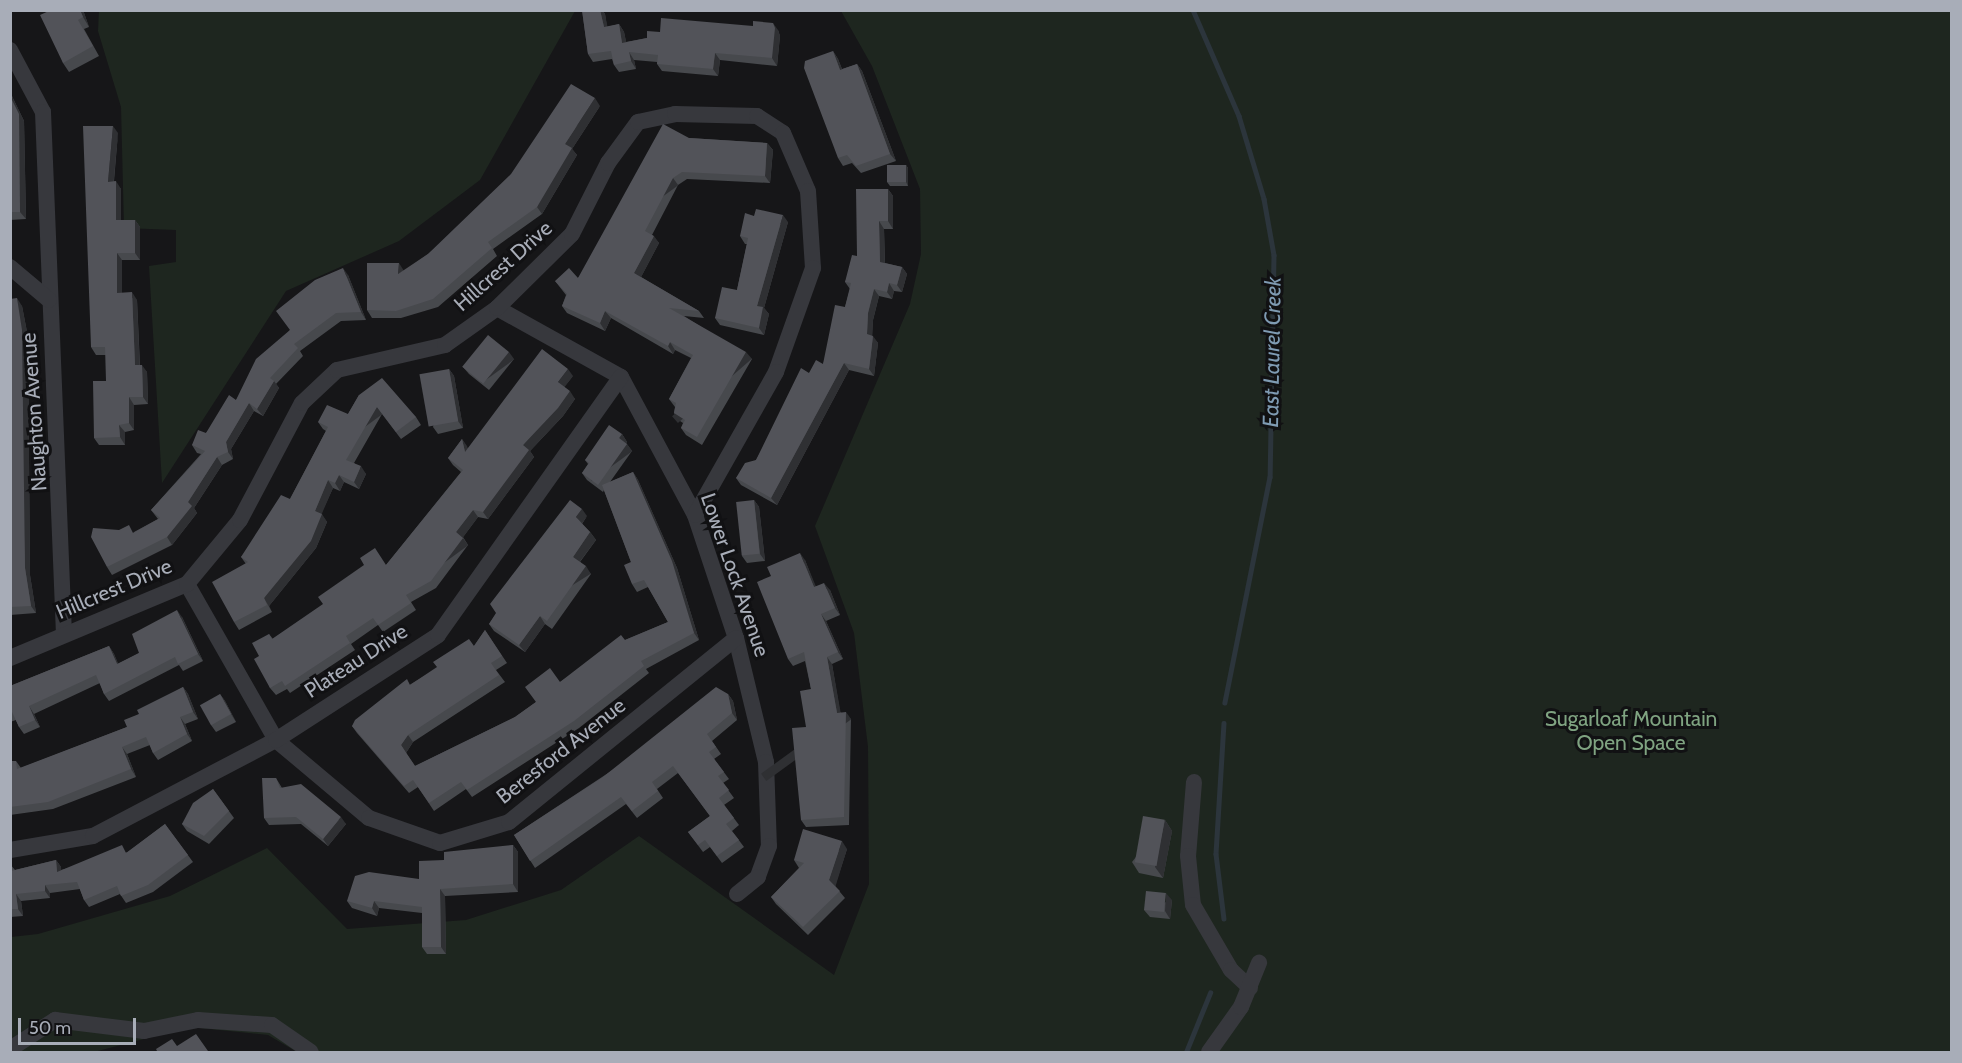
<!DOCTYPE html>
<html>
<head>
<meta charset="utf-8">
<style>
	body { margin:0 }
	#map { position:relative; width:1962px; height:1063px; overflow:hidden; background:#161618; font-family:Cabin,sans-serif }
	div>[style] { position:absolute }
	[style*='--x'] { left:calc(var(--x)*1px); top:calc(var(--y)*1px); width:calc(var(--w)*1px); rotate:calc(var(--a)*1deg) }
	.green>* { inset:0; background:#1e261f }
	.stream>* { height:4.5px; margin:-2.25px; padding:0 2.25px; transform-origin:2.25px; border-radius:2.25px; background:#2c353c }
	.minor>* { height:16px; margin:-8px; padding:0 8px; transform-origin:8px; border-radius:8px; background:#37383d }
	.wall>* { inset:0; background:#47494d }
	.shaded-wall>* { inset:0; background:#2f3033; transform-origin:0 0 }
	.building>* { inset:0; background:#525359; transform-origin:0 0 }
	span { translate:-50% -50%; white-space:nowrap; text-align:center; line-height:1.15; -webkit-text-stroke:6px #111113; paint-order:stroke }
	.street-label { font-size:21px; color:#a8adb8 }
	.park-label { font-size:21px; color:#7fa381 }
	.water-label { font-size:22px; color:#7f9bb3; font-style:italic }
	.frame { position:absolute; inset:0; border:12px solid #a8adb8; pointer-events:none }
	.scale { position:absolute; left:18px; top:1018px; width:118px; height:27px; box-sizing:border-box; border:3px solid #a8adb8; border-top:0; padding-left:8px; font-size:18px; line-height:21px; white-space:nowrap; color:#a8adb8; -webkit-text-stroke:4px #111113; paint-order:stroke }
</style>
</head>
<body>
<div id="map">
	<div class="green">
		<div style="clip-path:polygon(99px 10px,575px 11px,480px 180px,399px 241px,286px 291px,162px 483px,149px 266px,176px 262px,176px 230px,124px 228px,121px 107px,98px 31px)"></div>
		<div style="clip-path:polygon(841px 11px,1951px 11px,1951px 1052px,297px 1052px,268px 1035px,190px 1027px,94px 1052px,11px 1052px,11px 937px,38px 934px,170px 896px,267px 848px,347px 929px,466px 920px,561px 890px,639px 836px,834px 975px,869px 884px,868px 747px,854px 633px,815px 526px,910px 304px,921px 254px,920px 189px,872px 66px)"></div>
	</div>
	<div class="stream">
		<div style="--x:1193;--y:10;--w:116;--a:66.5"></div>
		<div style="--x:1239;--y:116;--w:87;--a:73.2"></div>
		<div style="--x:1264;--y:199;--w:57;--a:79.9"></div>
		<div style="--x:1274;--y:255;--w:222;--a:91"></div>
		<div style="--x:1270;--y:477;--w:230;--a:101.3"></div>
		<div style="--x:1224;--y:723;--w:131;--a:93.5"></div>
		<div style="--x:1216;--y:854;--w:65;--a:83"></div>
		<div style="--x:1186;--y:1052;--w:64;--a:-67.9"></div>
	</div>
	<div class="minor">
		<div style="--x:10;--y:50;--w:70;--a:62"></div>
		<div style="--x:43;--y:112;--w:523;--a:87.7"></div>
		<div style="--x:10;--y:267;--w:51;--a:40.2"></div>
		<div style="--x:497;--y:308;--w:142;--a:29.1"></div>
		<div style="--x:621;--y:377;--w:157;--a:61.8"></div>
		<div style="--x:695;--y:515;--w:130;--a:71.6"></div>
		<div style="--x:736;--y:638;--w:128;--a:76.4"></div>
		<div style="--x:766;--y:762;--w:84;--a:88"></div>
		<div style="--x:769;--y:846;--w:33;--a:110"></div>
		<div style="--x:758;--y:877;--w:27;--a:141"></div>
		<div style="--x:187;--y:584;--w:180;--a:60.3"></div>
		<div style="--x:276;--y:740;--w:121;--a:40"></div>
		<div style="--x:369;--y:818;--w:75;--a:19.4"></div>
		<div style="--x:440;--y:843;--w:72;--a:-16.9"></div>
		<div style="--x:509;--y:822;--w:292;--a:-39"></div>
		<div style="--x:10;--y:658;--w:192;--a:-22.7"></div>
		<div style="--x:187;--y:584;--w:83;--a:-50.4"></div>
		<div style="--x:240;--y:520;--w:132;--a:-62.1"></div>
		<div style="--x:302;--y:403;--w:48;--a:-43.3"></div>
		<div style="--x:337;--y:370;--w:111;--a:-13"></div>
		<div style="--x:445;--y:345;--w:64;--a:-35.4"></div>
		<div style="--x:497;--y:308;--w:105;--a:-44.6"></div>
		<div style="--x:572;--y:234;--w:80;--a:-63.1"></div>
		<div style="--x:608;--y:163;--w:51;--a:-53.8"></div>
		<div style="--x:638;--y:122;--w:38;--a:-12"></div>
		<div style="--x:675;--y:114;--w:82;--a:1.4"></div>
		<div style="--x:757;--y:116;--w:31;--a:33"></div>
		<div style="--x:783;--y:133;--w:63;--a:66.7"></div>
		<div style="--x:808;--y:191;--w:77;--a:86.3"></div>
		<div style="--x:813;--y:268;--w:110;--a:109.6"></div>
		<div style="--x:776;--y:372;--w:164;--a:119.5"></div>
		<div style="--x:1194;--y:782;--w:74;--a:94.6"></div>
		<div style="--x:1188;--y:856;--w:49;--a:84.2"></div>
		<div style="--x:1193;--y:905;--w:75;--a:59.7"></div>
		<div style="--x:1231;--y:970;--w:26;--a:43"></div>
		<div style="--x:10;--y:850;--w:84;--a:-9.6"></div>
		<div style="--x:93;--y:836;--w:207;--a:-27.7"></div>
		<div style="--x:276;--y:740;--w:193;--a:-32.9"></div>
		<div style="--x:438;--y:635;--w:316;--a:-54.7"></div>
		<div style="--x:10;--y:1049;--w:54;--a:-32.8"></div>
		<div style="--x:55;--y:1020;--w:90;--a:7"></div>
		<div style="--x:144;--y:1031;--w:55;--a:-11.5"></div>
		<div style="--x:198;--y:1020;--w:74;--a:3.9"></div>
		<div style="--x:272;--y:1025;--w:47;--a:34.7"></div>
		<div style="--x:1209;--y:1052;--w:55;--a:-54.6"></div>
		<div style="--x:1241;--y:1007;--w:48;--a:-67.8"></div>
	</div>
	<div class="wall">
		<div style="clip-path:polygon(51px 10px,83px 10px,89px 27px,84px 29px,99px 56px,69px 72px,63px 63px)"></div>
		<div style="clip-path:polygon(582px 10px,602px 10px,605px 14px,607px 27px,619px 24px,624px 32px,626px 42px,647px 38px,660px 32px,778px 30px,780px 36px,777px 66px,720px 60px,718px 76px,662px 71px,657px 64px,657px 62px,634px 60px,636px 69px,619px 72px,614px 65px,612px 59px,593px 62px,588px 54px)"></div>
		<div style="clip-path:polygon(833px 51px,838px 59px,842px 69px,857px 64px,862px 71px,896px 161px,861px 173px,852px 163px,843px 166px,838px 158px)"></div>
		<div style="clip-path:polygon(10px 92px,24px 121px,26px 219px,10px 220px)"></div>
		<div style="clip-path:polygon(600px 106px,572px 149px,577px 155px,542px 214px,493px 249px,497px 256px,438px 307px,401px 318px,372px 318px,367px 310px,404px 271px,428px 254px)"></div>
		<div style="clip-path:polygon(118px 133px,114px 181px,121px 189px,121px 220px,135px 220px,140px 227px,140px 260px,122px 260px,122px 293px,137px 300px,140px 365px,147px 372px,148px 404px,134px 405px,134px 430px,125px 432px,125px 445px,99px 445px,94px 438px,106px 381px,106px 355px,96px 355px,91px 347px)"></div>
		<div style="clip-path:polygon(689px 138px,767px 143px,773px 150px,770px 183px,687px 179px,678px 185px,652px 235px,659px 243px,641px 277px,699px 311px,704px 318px,684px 316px,752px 359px,702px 445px,686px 435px,681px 428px,683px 423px,680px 421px,674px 413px,675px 407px,669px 399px,691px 358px,675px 350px,673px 354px,611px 318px,605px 331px,567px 313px,562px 306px,566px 295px,555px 281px,578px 278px)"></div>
		<div style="clip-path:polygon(906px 165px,908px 168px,908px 186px,890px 186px,887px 182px)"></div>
		<div style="clip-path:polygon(888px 189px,893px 196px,893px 229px,884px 229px,885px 263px,902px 267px,907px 274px,902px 292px,894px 291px,892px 299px,879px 296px,873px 320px,872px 336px,878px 343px,874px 376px,849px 370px,777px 505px,741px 485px,736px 478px,756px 460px,809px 373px,823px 364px,845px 307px,850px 289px,845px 282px)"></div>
		<div style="clip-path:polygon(788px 222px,764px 308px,769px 314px,764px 335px,720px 325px,715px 318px,737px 290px,747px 244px,745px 244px,740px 236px)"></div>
		<div style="clip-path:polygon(348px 275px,366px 320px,341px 321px,300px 351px,303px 356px,276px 384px,279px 388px,263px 416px,254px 411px,231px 449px,233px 459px,222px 465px,194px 508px,197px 513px,172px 545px,112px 575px,107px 567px,134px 532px,158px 519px,151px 510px,201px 454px,197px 453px,192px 445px,206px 433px,236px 400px,290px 330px)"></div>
		<div style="clip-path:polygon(10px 299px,22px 306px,28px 337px,30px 575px,36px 613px,10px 615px)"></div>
		<div style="clip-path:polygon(514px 359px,489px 390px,469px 374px,463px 367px)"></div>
		<div style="clip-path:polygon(449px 369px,454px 376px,463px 428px,438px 434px,433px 427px)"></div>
		<div style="clip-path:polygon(573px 376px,564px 387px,575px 399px,563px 416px,530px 451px,534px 457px,488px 519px,478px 517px,463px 537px,468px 545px,436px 588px,411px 602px,416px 610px,383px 632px,378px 625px,351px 644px,355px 650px,290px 693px,287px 689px,276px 695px,270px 688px,259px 656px,269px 634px,273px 639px,386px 565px,461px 472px,453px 465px,448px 458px,462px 439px,468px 449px)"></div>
		<div style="clip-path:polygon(359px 395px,416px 417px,421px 425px,401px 439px,382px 414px,354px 463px,366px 474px,359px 489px,344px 482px,340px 491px,333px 488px,321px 514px,327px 522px,316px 548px,269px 606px,272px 612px,239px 630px,234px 622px,246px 564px,241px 557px,290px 499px,326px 431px,323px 429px,318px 422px,348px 414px)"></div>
		<div style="clip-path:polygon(622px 434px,627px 442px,626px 443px,632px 451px,610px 482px,633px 472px,638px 480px,677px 568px,699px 640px,646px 669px,649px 673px,579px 728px,472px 797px,466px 789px,434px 811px,418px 787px,409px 793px,357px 733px,352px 726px,411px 684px,474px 646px,485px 630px,507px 663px,496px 670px,505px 682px,413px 742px,406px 753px,415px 766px,515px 717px,536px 702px,560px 682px,625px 640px,668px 622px,648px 587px,637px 592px,632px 584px,631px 562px,604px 490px,603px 492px,587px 480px,582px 473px,588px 464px,585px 460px)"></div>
		<div style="clip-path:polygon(754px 500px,759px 507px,765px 561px,747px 563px,742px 556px)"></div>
		<div style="clip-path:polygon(587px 516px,582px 524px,590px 532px,596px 540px,580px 562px,591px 574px,552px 629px,545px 624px,525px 652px,494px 631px,489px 624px,496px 614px)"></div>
		<div style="clip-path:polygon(805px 560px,815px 586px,830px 590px,840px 615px,826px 621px,843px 659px,832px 664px,840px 712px,851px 719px,849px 825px,806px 827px,801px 820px,806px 727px,811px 689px,805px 661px,793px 666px,788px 659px)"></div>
		<div style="clip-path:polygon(182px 617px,203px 661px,183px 671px,179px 665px,109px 701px,104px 694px,100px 683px,34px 714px,40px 727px,24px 734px,19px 727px,16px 720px,10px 722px,10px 686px,109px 646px,114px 654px,118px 664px,139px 653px)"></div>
		<div style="clip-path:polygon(183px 687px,188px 694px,198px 719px,185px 724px,192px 741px,158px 760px,153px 753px,150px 745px,127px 754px,136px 777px,53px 809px,10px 815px,10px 761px,16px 761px,21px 768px,127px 727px,139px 714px)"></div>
		<div style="clip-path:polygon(220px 694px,225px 701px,236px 722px,216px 732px,211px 725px)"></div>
		<div style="clip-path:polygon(728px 694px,733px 701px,737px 720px,712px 741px,721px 754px,714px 759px,729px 779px,723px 783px,734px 798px,724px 805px,739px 825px,732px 831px,744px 847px,722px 863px,710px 847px,703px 852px,688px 832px,710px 816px,678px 773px,657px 789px,663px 798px,637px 818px,626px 804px,535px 868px,514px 835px)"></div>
		<div style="clip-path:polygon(276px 778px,282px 788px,346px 824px,328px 846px,301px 824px,269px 825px,264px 818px)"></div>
		<div style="clip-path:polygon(213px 789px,234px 818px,209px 844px,187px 831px,182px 824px)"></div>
		<div style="clip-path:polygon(1165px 820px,1172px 831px,1163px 878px,1139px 873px,1132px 862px)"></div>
		<div style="clip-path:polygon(165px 824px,193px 862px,153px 892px,126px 903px,120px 894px,89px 907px,84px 900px,80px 889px,50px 893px,50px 898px,21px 901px,23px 916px,10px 917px,10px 864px,15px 870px,56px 860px,61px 867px,61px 870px,128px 852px)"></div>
		<div style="clip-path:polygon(513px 845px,518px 852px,518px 892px,445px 896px,446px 954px,427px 954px,422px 947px,422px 913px,379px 908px,377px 916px,352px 908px,347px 901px,419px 879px,444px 860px)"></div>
		<div style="clip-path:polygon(847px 849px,835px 886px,845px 898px,808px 935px,776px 904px,771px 897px,799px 868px,794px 860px)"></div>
		<div style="clip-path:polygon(1172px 900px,1170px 919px,1150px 917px,1144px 910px)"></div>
	</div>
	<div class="shaded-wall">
		<div style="clip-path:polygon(80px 10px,83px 10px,89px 27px,83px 17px)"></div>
		<div style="clip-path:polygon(600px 10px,602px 10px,605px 14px,609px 35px,604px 27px)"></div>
		<div style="clip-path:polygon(773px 23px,778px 30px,780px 36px,777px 66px,772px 58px)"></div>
		<div style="clip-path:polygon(619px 24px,624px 32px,628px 50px,622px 43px)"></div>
		<div style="clip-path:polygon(833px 51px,838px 59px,845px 77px,840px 70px)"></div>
		<div style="clip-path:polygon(629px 52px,634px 60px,636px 69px,631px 61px)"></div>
		<div style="clip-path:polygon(715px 53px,720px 60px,718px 76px,713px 69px)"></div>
		<div style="clip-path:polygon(857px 64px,862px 71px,896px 161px,890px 154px)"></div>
		<div style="clip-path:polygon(10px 92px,24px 121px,26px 219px,20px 212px)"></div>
		<div style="clip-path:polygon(595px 98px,600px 106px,572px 149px,577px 155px,542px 214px,537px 207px,565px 144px)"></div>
		<div style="clip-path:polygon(113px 126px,118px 133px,113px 189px,108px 182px)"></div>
		<div style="clip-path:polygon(767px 143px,773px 150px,770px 183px,765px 176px)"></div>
		<div style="clip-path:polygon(906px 165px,908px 168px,908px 186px,906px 182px)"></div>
		<div style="left:673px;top:178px;width:9px;height:60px;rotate:54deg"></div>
		<div style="clip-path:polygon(116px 181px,121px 189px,121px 228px,116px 220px)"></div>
		<div style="clip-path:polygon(888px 189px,893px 196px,893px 229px,888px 221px)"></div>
		<div style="clip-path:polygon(783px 215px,788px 222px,764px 308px,769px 314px,764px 335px,759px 328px,757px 306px)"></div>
		<div style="clip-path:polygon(135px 220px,140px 227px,140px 260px,135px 253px)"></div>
		<div style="clip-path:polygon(879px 221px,884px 229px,885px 269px,880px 262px)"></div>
		<div style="clip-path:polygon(654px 236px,659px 243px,639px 281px,634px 273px)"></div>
		<div style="clip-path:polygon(117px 253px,122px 260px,122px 300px,117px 293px)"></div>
		<div style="clip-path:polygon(399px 263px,404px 271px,398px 274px)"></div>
		<div style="clip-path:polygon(902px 267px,907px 274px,902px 292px,897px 285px)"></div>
		<div style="clip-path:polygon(343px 268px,348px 275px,366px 320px,361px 312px)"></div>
		<div style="clip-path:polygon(889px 283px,894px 291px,892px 299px,887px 292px)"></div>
		<div style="clip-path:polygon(874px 289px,879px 296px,873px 320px,872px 342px,867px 334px,868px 313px)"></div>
		<div style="clip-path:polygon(132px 292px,137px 300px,140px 372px,135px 365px)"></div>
		<div style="clip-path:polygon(17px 298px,22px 306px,28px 337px,30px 575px,36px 613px,31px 606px,25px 568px)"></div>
		<div style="clip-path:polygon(605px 311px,611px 318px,605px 331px,600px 323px)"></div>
		<div style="clip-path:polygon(873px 336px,878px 343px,874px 376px,869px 369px)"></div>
		<div style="clip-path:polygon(670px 342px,675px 350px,673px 354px,668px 346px)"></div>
		<div style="left:509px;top:352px;width:9px;height:40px;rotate:54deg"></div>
		<div style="left:746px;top:352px;width:9px;height:98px;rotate:49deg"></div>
		<div style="clip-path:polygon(844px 363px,849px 370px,777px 505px,771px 498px)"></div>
		<div style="clip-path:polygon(142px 365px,147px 372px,148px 404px,143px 397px)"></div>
		<div style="clip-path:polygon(449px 369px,454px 376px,463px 428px,458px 421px)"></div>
		<div style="clip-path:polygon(568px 369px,573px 376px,563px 389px,558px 382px)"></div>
		<div style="clip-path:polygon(274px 381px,279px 388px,263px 416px,257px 409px)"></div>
		<div style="clip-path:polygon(570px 391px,575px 399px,563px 416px,530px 451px,534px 457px,488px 519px,483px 512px,523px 445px)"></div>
		<div style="clip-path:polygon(129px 397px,134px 405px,134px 430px,129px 423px)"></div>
		<div style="clip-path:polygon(249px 403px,254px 411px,231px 449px,233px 459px,228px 452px,226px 442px)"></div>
		<div style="left:377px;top:407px;width:9px;height:61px;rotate:54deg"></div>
		<div style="clip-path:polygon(119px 425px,125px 432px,125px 445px,120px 437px)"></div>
		<div style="clip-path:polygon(622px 434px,627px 442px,624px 446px,619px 438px)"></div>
		<div style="clip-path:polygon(462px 439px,467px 446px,471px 460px,465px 452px)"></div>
		<div style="left:627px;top:444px;width:9px;height:50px;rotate:54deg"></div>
		<div style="clip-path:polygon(217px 457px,222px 465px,194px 508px,197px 513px,172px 545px,167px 537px,188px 502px)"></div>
		<div style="clip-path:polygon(361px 466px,366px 474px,359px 489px,354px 482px)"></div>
		<div style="clip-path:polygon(633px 472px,638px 480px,677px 568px,699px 640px,694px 633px)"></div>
		<div style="clip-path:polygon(339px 475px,344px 482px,340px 491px,335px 483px)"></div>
		<div style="clip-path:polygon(328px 480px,333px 488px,320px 518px,315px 511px)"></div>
		<div style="clip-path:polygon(754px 500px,759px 507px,765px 561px,760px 554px)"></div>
		<div style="clip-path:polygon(582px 509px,587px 516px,581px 525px,576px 517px)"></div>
		<div style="clip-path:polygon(473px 510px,478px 517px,461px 540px,456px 532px)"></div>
		<div style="clip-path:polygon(322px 514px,327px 522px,316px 548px,269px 606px,272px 612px,264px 598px)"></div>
		<div style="clip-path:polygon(590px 532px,596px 540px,578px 564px,573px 557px)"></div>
		<div style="left:463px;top:538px;width:9px;height:54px;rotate:54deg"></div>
		<div style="clip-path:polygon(800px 553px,805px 560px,819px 594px,814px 587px)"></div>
		<div style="left:586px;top:566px;width:9px;height:67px;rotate:58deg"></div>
		<div style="clip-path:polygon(824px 583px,830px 590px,840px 615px,835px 608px)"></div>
		<div style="clip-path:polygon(177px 610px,182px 617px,203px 661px,198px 654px)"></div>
		<div style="clip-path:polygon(821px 614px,826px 621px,843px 659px,838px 652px)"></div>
		<div style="clip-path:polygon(540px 616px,545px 624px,525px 652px,519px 645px)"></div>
		<div style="clip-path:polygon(109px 646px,114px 654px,122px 672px,117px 664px)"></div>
		<div style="clip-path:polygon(827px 657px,832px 664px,842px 720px,837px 713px)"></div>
		<div style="clip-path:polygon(183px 687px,188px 694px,198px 719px,193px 712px)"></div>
		<div style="clip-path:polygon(220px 694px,225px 701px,236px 722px,231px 714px)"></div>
		<div style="clip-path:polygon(728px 694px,733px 701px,737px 720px,732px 713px)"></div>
		<div style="clip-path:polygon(29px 706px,34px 714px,40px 727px,35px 720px)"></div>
		<div style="left:846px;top:712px;width:9px;height:105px;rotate:54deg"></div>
		<div style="clip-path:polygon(180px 717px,185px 724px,192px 741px,187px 734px)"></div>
		<div style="clip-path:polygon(408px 735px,413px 742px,406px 753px,401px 745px)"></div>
		<div style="clip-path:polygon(122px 747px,127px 754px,136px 777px,131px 769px)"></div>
		<div style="clip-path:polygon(341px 817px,346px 824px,328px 846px,323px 839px)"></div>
		<div style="clip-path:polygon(1165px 820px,1172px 831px,1163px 878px,1155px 867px)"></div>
		<div style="clip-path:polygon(842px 841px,847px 849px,835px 888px,829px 880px)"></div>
		<div style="clip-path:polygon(513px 845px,518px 852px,518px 892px,513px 884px)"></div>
		<div style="clip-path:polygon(56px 860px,61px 867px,62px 879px,57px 872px)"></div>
		<div style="clip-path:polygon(45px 885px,50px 893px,50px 898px,45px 891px)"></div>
		<div style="clip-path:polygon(440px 889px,445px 896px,446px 954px,441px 947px)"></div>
		<div style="clip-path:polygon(1166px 893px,1172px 900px,1170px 919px,1165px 911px)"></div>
		<div style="clip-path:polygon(16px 894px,21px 901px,23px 916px,18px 909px)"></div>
		<div style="clip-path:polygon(374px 901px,379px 908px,377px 916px,372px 908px)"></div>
	</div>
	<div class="building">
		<div style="clip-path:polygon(51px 10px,80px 10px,83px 17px,78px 20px,93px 46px,63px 63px,40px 15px)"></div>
		<div style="clip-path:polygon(582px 10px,600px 10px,604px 27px,619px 24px,622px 43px,647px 38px,647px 31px,660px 32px,661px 18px,753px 26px,753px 21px,773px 23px,775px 28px,772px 58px,715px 53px,713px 69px,657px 64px,658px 55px,629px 52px,631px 61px,614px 65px,611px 51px,588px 54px)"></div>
		<div style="clip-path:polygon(833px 51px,840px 70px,857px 64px,890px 154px,856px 166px,847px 155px,838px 158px,804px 68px,805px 61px)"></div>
		<div style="clip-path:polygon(571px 84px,595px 98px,565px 144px,572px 148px,537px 207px,488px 242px,492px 248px,433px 299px,396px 311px,367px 310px,367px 263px,399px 263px,398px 274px,428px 254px,511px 174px)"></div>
		<div style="clip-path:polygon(10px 96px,19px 114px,20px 212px,10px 212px)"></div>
		<div style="clip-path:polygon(663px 124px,689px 138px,767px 143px,765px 176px,682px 172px,673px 178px,645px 231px,654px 236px,634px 273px,699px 311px,669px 308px,746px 352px,697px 437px,681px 428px,685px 420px,674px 413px,676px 403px,669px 399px,693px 355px,670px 342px,668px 346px,605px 311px,600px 323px,562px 306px,567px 294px,555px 281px,569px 268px,578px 278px)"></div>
		<div style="clip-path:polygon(83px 126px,113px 126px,108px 182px,116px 181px,116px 220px,135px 220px,135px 253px,117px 253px,117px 293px,132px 292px,135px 365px,142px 365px,143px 397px,129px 397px,129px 423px,119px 425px,120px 437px,94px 438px,93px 381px,106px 381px,105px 347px,91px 347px)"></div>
		<div style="left:887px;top:165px;width:19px;height:17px"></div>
		<div style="clip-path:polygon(856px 189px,888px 189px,888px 221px,879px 221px,880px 262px,902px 267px,897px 285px,889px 283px,887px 292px,874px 289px,868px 313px,867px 334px,873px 336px,869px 369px,844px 363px,771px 498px,736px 478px,745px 463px,756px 460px,801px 368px,809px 373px,816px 360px,823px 364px,835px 305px,845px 307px,851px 283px,845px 282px,852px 255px,857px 256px)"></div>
		<div style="clip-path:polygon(756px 209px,783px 215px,757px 306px,763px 307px,759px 328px,715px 318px,722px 287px,737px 290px,748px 238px,740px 236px,745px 213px,754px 216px)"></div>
		<div style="clip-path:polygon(343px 268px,361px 312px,336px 313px,294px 344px,298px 348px,270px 378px,274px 381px,257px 409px,249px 403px,226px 442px,228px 452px,217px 457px,188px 502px,192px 506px,167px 537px,107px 567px,91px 537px,93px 528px,119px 530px,129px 525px,133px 533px,160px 518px,151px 510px,205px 451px,192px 445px,198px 430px,206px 433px,229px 395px,236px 400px,256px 359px,290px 330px,276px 311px,315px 280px)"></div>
		<div style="clip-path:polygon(17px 298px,22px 330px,25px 568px,31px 606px,10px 607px,10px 299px)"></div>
		<div style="left:488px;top:335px;width:27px;height:41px;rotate:39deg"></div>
		<div style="clip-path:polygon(542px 349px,568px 369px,558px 382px,570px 391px,558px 408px,523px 445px,529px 450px,483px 512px,473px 510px,456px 532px,463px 538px,431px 581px,406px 595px,411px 603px,378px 625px,373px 618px,346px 636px,350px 643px,285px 686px,282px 681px,270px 688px,254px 659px,259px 656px,252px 643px,269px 634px,272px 639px,323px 604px,318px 597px,364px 565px,360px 558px,375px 548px,386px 565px,463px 470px,448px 458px,462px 439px,465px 452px)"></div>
		<div style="left:449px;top:369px;width:53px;height:30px;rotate:80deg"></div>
		<div style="clip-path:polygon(382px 378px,416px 417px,396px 432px,377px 407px,346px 460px,361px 466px,354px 482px,339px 475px,335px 483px,328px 480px,315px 511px,322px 514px,311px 541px,264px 598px,267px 605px,234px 622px,212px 582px,248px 562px,241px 557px,281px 495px,290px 499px,328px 427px,318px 422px,327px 405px,348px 414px,359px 395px)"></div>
		<div style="clip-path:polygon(609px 425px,622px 434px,619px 438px,627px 444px,598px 485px,582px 473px,589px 463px,585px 460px)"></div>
		<div style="clip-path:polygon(633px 472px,672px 561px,694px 633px,641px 661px,644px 666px,574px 721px,467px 790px,461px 782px,429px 803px,413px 780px,404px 786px,352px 726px,355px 720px,407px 679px,410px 685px,437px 667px,433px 662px,469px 639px,474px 646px,485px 630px,502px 656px,491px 663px,499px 675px,408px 735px,401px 745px,415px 766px,515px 717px,536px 702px,525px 687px,550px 668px,560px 682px,621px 635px,625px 640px,668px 622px,644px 580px,632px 584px,624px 565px,631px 562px,602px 485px)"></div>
		<div style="clip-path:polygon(570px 500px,582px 509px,576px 517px,590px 532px,573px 557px,586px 566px,547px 621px,540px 616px,519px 645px,489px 624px,496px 613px,490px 604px)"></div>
		<div style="left:754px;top:500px;width:54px;height:18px;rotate:84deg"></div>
		<div style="clip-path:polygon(800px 553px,814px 587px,824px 583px,835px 608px,821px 614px,838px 652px,827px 657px,837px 713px,846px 712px,844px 817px,801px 820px,792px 728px,806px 727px,800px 691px,811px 689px,804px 652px,788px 659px,757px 582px,771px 576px,767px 567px)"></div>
		<div style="clip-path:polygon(177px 610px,198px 654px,178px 664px,175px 657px,104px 694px,96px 675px,29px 706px,35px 720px,19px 727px,12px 712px,10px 713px,10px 686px,109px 646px,117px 664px,139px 653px,132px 634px)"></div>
		<div style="clip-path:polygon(183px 687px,193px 712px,180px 717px,187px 734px,153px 753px,146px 737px,122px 747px,131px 769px,48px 802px,10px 807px,10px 761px,16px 761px,17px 769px,127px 727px,124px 720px,139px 714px,137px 710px)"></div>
		<div style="clip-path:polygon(716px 687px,728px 694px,732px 713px,707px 734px,716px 747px,709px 752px,724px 772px,718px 776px,729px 790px,719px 798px,734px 818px,726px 824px,739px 840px,717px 856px,705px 840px,698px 845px,688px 832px,710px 816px,673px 766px,652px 782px,658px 791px,632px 811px,621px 797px,530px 861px,514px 835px,603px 777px)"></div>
		<div style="left:220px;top:694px;width:23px;height:23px;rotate:61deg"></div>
		<div style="clip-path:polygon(262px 778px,276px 778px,280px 788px,301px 784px,341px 817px,323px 839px,296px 817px,264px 818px)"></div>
		<div style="clip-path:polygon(213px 789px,229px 811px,204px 836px,182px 824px,193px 803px)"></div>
		<div style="left:1143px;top:816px;width:22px;height:47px;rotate:10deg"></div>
		<div style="clip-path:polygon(165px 824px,188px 855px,148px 885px,121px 896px,117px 886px,84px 900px,77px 882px,45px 885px,45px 891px,16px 894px,18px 909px,10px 909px,10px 866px,11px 871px,56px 860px,57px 872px,122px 845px,126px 853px)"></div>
		<div style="clip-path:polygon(803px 829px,842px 841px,829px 880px,840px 891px,803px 927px,771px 897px,804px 863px,794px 860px)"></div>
		<div style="clip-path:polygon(513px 845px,513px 884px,440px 889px,441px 947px,422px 947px,422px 907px,374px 901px,372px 908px,347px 901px,355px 876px,369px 872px,419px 879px,419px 861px,444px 860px,444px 852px)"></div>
		<div style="left:1146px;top:891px;width:20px;height:19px;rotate:6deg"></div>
		<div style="clip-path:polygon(196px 1034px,208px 1051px,206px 1053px,158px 1053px,156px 1049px,172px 1039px,177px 1046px)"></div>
	</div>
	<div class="street-label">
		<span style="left:503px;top:266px;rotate:-42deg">Hillcrest Drive</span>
		<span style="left:34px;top:412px;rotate:-94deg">Naughton Avenue</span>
		<span style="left:735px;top:575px;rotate:71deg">Lower Lock Avenue</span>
		<span style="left:114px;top:589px;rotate:-23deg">Hillcrest Drive</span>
		<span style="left:356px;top:661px;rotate:-33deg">Plateau Drive</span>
		<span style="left:561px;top:751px;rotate:-38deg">Beresford Avenue</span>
	</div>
	<div class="park-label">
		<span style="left:1631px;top:731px">Sugarloaf Mountain<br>Open Space</span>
	</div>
	<div class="water-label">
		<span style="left:1272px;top:352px;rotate:-89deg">East Laurel Creek</span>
	</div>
	<div class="frame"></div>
	<div class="scale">50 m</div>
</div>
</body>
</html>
